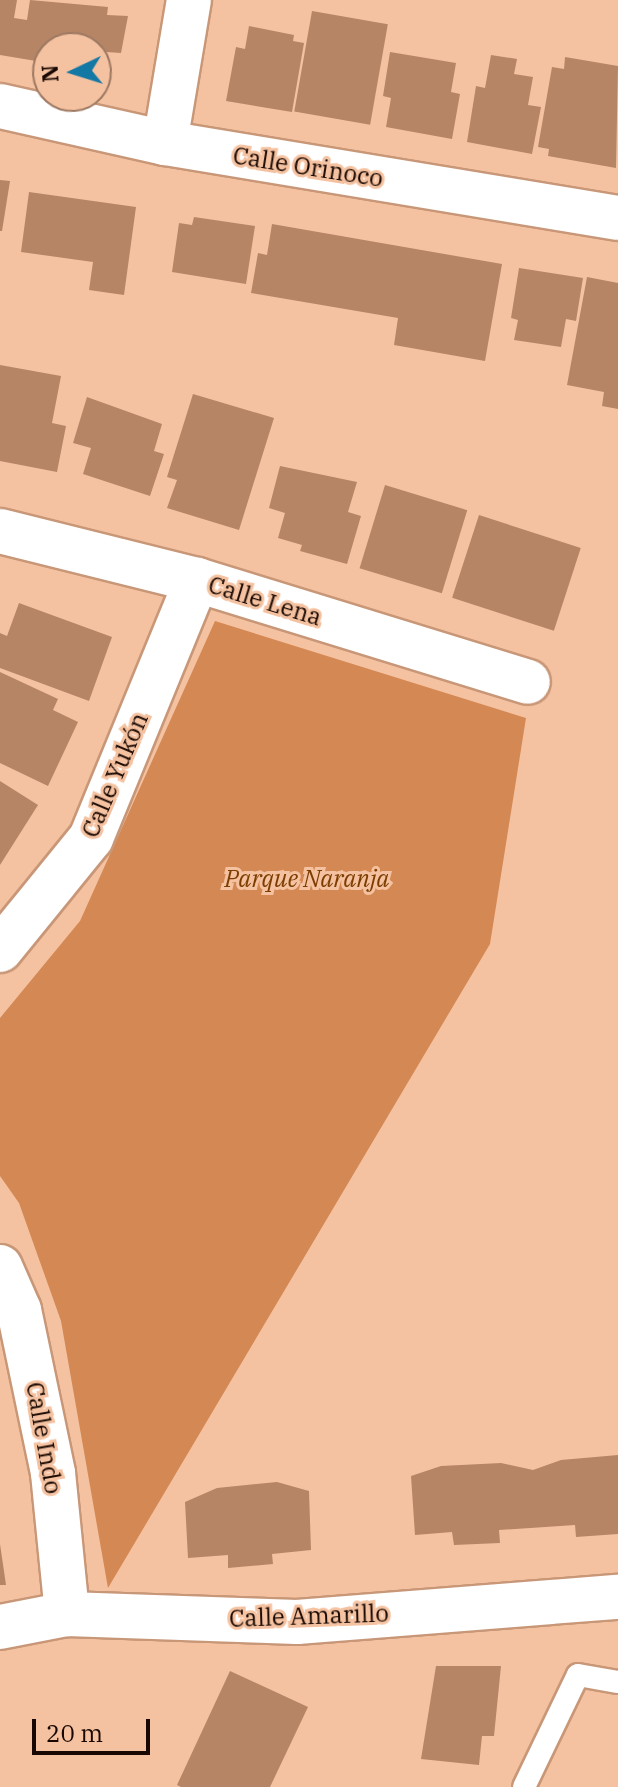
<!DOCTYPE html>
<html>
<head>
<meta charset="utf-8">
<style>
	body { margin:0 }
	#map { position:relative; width:618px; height:1787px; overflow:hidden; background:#f5c2a1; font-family:"IBM Plex Serif",serif }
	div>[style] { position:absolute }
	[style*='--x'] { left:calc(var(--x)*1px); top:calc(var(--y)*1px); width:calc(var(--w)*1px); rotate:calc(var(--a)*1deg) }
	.green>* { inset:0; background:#d48853 }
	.building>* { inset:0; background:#b58566; transform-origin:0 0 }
	.roads { filter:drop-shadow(2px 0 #c89778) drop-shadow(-2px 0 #c89778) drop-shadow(0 2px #c89778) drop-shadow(0 -2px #c89778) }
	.service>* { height:22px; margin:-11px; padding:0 11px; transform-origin:11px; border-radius:11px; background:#fff }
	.minor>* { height:44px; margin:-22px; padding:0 22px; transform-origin:22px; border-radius:22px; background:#fff }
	span { translate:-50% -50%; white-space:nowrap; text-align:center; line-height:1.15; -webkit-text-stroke:6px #f5c2a1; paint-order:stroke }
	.street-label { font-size:24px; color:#190801 }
	.park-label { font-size:24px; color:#7d3d00; font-style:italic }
	.north { position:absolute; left:32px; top:32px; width:80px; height:80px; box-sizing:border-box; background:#f5c2a1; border:2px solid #9d7861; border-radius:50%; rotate:266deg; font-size:22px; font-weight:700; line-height:32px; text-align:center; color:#190801 }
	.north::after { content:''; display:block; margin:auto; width:28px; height:36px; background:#1478a4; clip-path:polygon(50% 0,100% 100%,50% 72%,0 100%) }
	.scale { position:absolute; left:32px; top:1719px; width:118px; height:36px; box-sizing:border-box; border:4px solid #190801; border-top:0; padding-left:10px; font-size:24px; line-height:28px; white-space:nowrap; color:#190801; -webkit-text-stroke:6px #f5c2a1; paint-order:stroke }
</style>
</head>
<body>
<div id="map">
	<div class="green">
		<div style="clip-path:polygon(215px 621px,526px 718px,490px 944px,108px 1588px,61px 1321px,19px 1203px,0 1176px,0 1018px,80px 921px)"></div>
	</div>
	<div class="building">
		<div style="clip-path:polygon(0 0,17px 0,14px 18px,27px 20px,30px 0,108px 7px,107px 15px,128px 16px,121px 53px,48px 48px,48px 63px,0 55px)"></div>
		<div style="left:312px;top:11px;width:77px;height:102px;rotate:10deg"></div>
		<div style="clip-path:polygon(249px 26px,294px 35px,293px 41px,304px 43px,292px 112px,226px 101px,236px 47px,245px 49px)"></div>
		<div style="clip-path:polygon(390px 52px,456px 63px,451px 92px,460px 94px,452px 139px,386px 127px,391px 98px,383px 96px)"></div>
		<div style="clip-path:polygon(491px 55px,517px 59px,514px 74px,533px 77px,528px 105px,541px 107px,532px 154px,467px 142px,476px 86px,485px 88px)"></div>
		<div style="clip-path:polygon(565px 57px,618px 66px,616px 168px,548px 156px,549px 149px,538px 147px,552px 67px,564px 69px)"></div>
		<div style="clip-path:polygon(0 180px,10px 181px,2px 231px,0 231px)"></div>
		<div style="clip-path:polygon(29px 192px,136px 207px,124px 295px,89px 290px,93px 262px,21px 252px)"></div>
		<div style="clip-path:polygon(194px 217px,255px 226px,246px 284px,172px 272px,179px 223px,192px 225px)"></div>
		<div style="clip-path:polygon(272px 224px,502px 264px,485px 361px,394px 345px,398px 318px,251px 293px,258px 253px,267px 255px)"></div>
		<div style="clip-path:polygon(519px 268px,583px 278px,576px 321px,566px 319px,561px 347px,514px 340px,518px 320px,511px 318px)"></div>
		<div style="clip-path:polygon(587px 277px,618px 283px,618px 409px,602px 406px,604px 392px,567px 385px)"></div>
		<div style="clip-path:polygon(0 365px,61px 376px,52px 423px,66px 426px,57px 472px,0 461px)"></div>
		<div style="clip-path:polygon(193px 394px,274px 418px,239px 530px,167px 508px,177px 480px,167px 477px)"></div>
		<div style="clip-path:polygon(87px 397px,162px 424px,154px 451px,164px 454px,150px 496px,83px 474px,91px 448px,73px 443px)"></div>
		<div style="clip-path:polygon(280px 466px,357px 482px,348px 512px,361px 516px,347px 564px,300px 551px,302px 545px,278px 538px,285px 513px,269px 508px)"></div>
		<div style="left:385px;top:485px;width:86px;height:87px;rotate:17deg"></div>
		<div style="left:479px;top:515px;width:107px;height:87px;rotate:18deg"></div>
		<div style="clip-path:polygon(19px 603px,112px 637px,89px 701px,0 668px,0 633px,7px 636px)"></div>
		<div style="clip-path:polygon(0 672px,58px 699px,53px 710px,78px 722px,48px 786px,0 763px)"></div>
		<div style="clip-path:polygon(0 781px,38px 805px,0 865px)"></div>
		<div style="clip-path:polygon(618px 1455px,618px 1534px,576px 1537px,575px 1525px,499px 1530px,500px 1543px,454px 1545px,452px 1532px,415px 1535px,411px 1476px,441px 1466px,501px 1463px,533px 1470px,561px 1460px)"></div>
		<div style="clip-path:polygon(277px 1482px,309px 1491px,311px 1550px,272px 1554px,273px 1564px,228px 1568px,228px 1555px,188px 1558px,185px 1502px,217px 1488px)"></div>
		<div style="clip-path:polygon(0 1544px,6px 1585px,0 1585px)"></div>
		<div style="clip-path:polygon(436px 1666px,501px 1666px,494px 1736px,482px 1736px,479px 1765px,421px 1759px)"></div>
		<div style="clip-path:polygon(230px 1671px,308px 1707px,270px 1787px,181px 1787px,177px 1785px)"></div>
	</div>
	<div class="roads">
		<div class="service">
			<div style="--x:524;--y:1787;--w:124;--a:-64.3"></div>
			<div style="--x:578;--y:1675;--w:41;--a:9.9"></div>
		</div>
		<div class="minor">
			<div style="--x:0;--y:106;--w:169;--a:12.6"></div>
			<div style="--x:165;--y:143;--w:459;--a:9.4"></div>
			<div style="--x:165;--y:143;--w:145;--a:-80.5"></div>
			<div style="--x:0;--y:531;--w:203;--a:14"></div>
			<div style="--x:197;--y:580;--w:346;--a:17.1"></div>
			<div style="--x:0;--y:950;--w:144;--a:-50.9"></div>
			<div style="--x:91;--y:838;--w:279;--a:-67.7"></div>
			<div style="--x:0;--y:1267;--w:47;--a:66.2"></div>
			<div style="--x:19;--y:1310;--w:167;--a:78.2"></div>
			<div style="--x:53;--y:1473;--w:142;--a:84.3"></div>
			<div style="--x:0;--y:1627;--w:68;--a:-11"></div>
			<div style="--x:67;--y:1614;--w:230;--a:2"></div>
			<div style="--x:297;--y:1622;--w:322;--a:-4.5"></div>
		</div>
	</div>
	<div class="street-label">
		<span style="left:308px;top:167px;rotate:9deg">Calle Orinoco</span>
		<span style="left:265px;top:601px;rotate:17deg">Calle Lena</span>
		<span style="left:115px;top:775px;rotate:-67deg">Calle Yukón</span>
		<span style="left:44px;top:1438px;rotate:80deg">Calle Indo</span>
		<span style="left:309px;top:1616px;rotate:-2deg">Calle Amarillo</span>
	</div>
	<div class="park-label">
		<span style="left:307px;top:879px">Parque Naranja</span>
	</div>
	<div class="north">N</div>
	<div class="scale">20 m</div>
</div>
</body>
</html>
